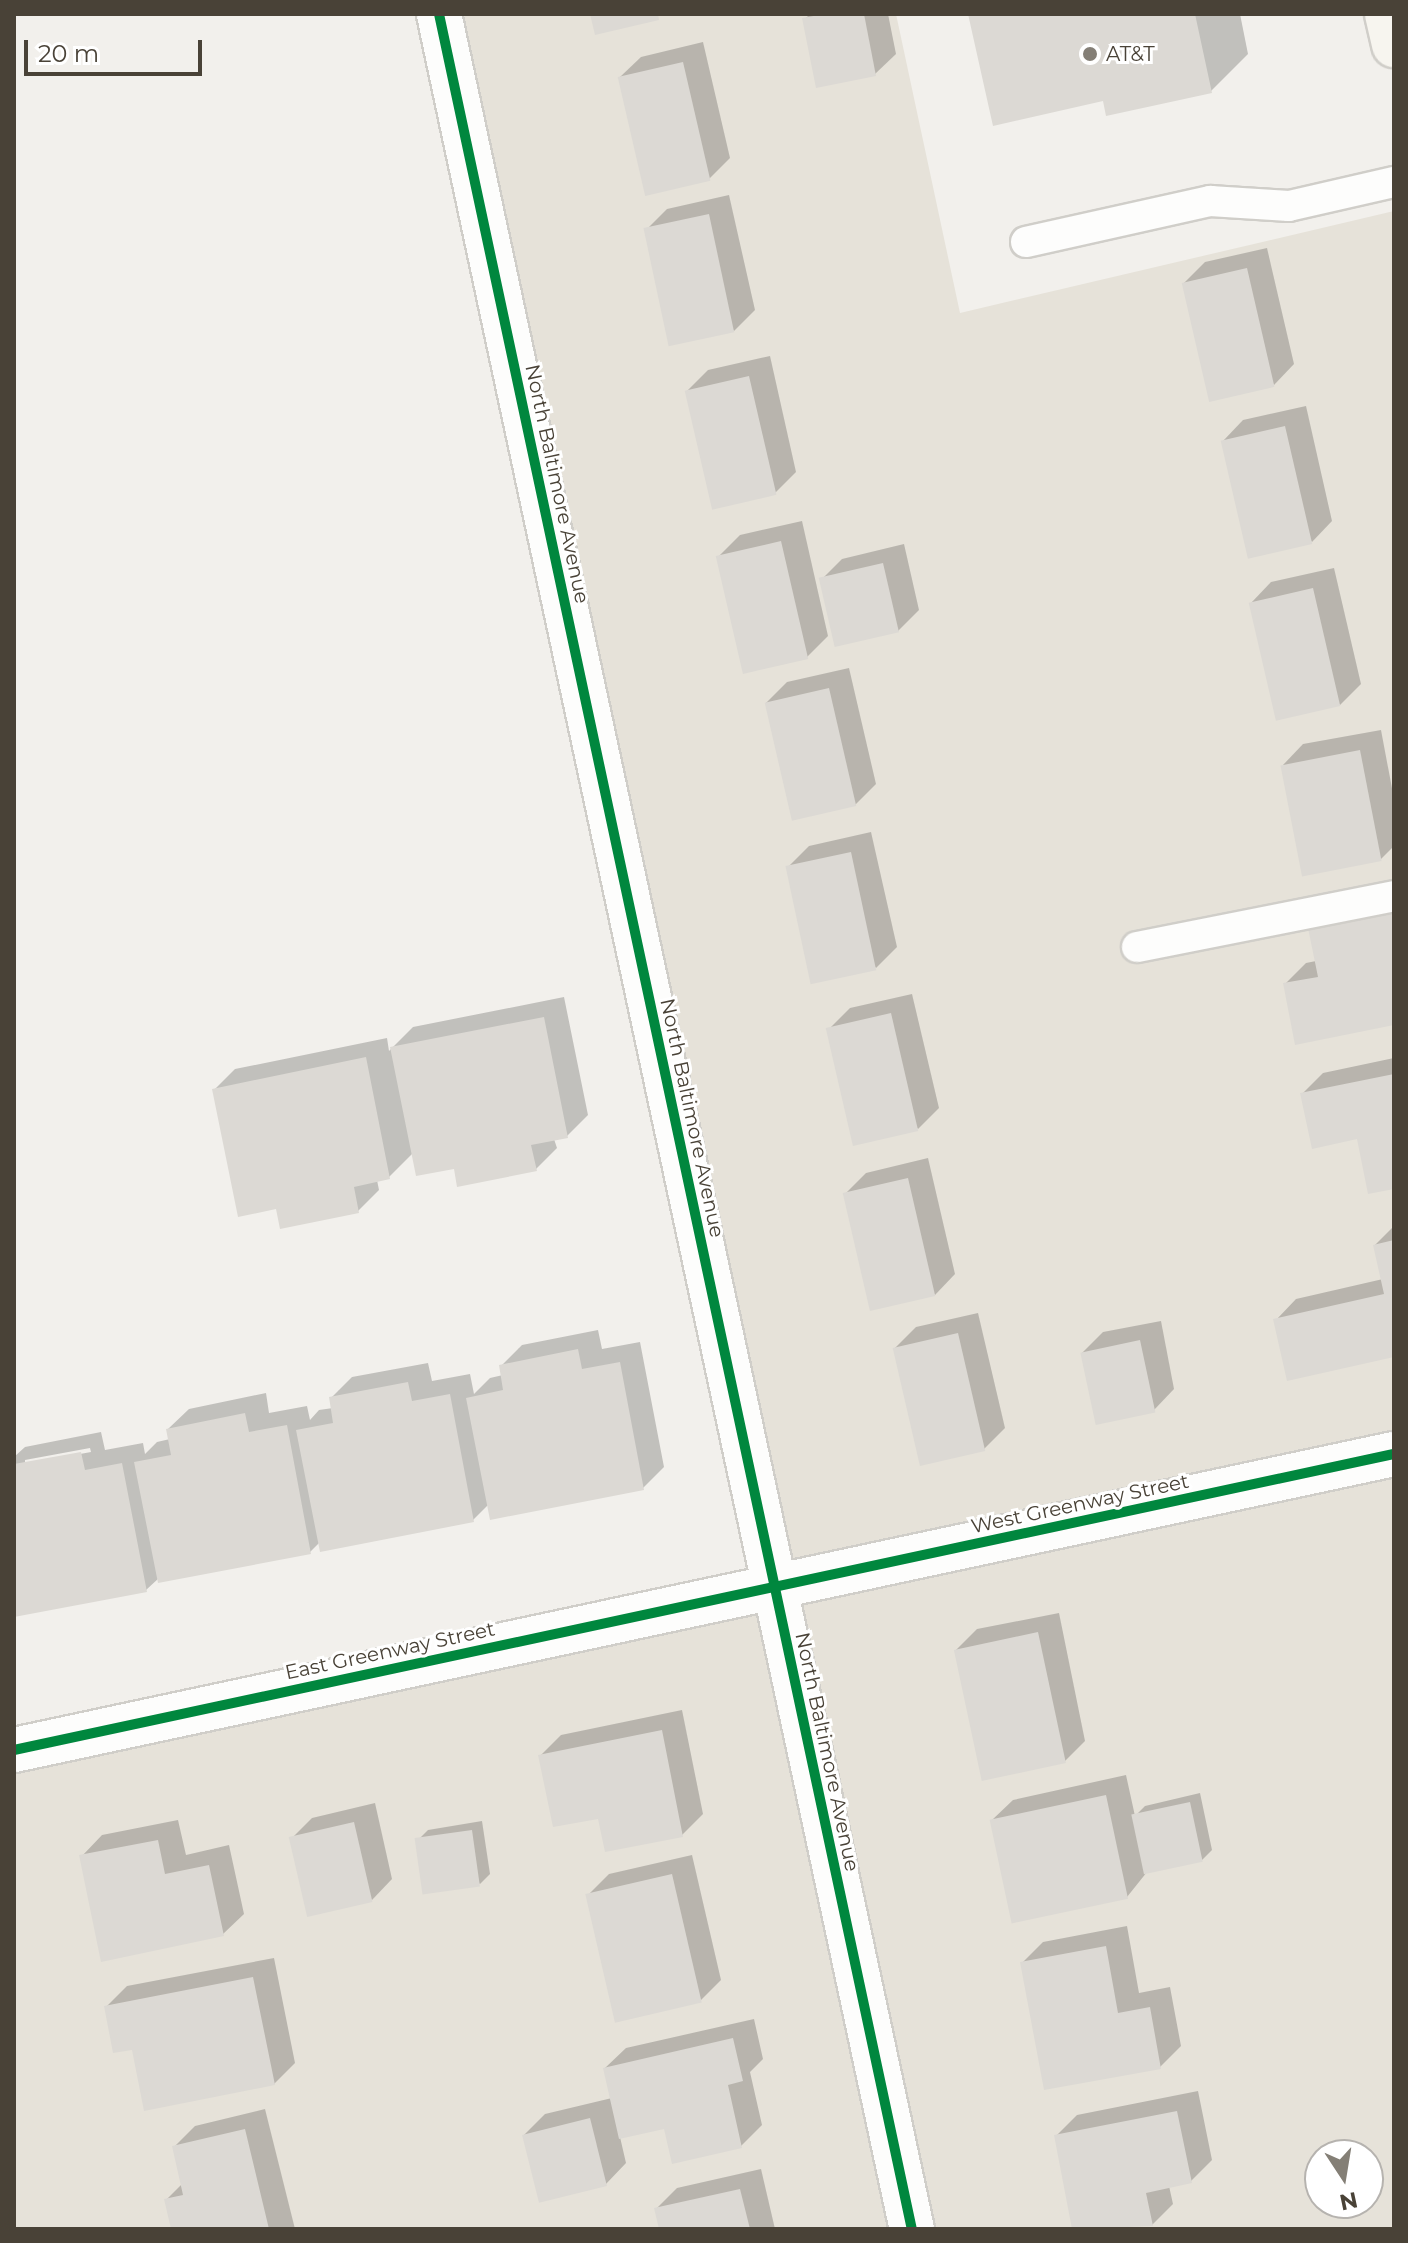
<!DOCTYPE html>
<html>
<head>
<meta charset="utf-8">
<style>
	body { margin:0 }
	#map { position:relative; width:1408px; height:2243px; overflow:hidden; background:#f2f0ec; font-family:Montserrat,sans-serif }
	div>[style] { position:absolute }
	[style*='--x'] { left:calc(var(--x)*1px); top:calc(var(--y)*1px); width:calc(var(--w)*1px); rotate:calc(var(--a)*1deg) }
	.residential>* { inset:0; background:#e6e2d9 }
	.shadow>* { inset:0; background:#0003 }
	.building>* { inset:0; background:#dcd9d4; transform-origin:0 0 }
	.roads { filter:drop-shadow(2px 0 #d0cec9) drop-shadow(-2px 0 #d0cec9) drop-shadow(0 2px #d0cec9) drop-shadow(0 -2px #d0cec9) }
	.lane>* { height:30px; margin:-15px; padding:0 15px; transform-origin:15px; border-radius:15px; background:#fdfdfc }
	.street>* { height:44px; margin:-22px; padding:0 22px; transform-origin:22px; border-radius:22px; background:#fdfdfc }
	.secondary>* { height:44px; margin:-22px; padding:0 22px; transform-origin:22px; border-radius:22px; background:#f7f5ef }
	.cycleway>* { height:10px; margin:-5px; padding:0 5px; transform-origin:5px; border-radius:5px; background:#00873e }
	.dots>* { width:22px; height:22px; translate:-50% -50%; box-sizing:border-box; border:4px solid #fff; border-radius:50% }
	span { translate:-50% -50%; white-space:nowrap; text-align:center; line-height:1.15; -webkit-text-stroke:6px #fff; paint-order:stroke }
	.poi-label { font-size:20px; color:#494237 }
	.left { translate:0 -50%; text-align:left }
	.street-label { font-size:20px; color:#494237 }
	.frame { position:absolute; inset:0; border:16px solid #494237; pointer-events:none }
	.north { position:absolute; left:1304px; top:2139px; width:80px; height:80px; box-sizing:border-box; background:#fff; border:2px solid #b6b3af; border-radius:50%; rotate:168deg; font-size:22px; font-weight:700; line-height:32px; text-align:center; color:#494237 }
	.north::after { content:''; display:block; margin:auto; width:28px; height:36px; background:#847f76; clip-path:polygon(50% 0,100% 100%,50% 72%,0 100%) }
	.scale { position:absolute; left:24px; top:40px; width:178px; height:36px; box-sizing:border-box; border:4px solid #494237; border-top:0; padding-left:10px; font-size:24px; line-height:28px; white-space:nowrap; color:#494237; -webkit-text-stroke:6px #fff; paint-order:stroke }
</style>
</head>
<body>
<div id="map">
	<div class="residential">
		<div style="clip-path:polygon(evenodd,439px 14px,896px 14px,960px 313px,1394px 211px,1394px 2229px,14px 2229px,14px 1750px,773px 1588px,439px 14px,1320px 2155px,1368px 2155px,1368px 2203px,1320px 2203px,1320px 2155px)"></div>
	</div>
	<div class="shadow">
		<div style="clip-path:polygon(810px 14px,888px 14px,896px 54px,875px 74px,805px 19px)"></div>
		<div style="clip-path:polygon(970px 14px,1240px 14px,1248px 54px,1211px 91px,1104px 99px)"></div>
		<div style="clip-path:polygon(703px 42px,730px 158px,709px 179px,620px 77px,641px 57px)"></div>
		<div style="clip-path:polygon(729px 195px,755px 310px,734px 331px,646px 230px,667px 209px)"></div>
		<div style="clip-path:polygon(1267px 248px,1294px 364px,1274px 385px,1184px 283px,1205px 262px)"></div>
		<div style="clip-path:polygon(770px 356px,796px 472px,775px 493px,687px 391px,708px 370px)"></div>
		<div style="clip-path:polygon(1306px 406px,1332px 521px,1312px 542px,1223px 441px,1243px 420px)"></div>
		<div style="clip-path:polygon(802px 521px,828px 636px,807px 657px,719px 556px,740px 535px)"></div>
		<div style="clip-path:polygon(904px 544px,919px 610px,898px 631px,821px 580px,842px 559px)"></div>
		<div style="clip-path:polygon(1334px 568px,1361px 684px,1340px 705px,1251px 603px,1271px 582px)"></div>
		<div style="clip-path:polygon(849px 668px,876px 784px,855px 805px,766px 703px,787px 682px)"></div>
		<div style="clip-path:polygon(1381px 730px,1394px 799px,1394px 846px,1381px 859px,1283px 765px,1303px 744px)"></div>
		<div style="clip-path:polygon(871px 832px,897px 947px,876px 968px,788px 867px,809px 846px)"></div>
		<div style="clip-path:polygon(1316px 961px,1394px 1023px,1285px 984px,1306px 963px)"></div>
		<div style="clip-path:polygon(912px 994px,939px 1108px,918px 1129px,829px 1029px,850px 1008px)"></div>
		<div style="clip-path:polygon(564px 997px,588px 1115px,567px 1136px,554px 1139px,557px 1148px,536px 1169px,455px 1166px,413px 1153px,389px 1177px,377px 1180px,379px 1190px,358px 1211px,277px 1207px,214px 1090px,235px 1069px,387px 1038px,389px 1051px,413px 1027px)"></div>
		<div style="clip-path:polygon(1394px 1058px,1394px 1187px,1358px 1137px,1302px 1094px,1323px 1073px)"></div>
		<div style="clip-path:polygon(928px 1158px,955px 1274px,935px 1295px,845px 1194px,866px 1173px)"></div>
		<div style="clip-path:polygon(1394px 1226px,1394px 1355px,1276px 1320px,1296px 1299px,1383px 1279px,1375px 1245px)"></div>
		<div style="clip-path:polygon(978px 1313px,1005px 1428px,984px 1449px,895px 1348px,916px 1327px)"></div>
		<div style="clip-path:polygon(1161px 1321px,1174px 1389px,1154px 1410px,1082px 1353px,1103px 1332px)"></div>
		<div style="clip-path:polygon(evenodd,598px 1330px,602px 1349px,640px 1342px,664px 1467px,643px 1488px,489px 1504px,473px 1520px,320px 1542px,310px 1552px,159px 1578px,146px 1590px,14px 1615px,14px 1457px,25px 1447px,101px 1432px,105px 1450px,143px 1443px,145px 1454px,157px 1442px,170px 1439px,168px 1429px,189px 1409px,266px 1393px,269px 1413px,307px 1406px,310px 1420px,319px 1410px,333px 1408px,331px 1398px,352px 1377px,428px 1363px,432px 1381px,470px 1374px,474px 1394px,490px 1378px,503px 1375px,501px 1366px,522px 1345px,598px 1330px,90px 1448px,91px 1452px,25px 1464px,25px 1460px,90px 1448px)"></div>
		<div style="clip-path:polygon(1059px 1613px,1085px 1741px,1064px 1762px,956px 1650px,977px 1629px)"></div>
		<div style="clip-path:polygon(682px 1710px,703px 1814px,682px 1835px,600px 1816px,540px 1756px,561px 1735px)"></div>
		<div style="clip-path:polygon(1126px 1775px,1135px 1816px,1145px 1806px,1200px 1793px,1212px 1850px,1202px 1860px,1147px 1872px,1127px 1897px,992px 1820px,1013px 1800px)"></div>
		<div style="clip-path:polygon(375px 1803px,392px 1879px,372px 1900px,291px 1839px,312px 1818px)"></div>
		<div style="clip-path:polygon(178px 1820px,186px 1855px,229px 1845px,244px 1914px,223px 1934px,82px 1856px,102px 1835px)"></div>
		<div style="clip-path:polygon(482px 1821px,490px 1874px,480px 1884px,418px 1840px,428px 1830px)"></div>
		<div style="clip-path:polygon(692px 1855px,721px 1980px,700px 2001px,588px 1895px,609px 1874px)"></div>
		<div style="clip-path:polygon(1127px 1926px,1139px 1993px,1170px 1987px,1181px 2046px,1160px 2067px,1022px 1963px,1043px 1942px)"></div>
		<div style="clip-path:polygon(274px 1958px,295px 2063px,274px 2084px,134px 2048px,106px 2007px,127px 1986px)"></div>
		<div style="clip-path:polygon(754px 2019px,763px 2059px,750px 2072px,762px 2125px,741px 2146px,666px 2127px,620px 2137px,626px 2163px,606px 2184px,524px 2135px,545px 2114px,612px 2098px,605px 2068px,626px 2048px)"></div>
		<div style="clip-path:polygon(1198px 2091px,1212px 2160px,1191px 2181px,1169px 2186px,1173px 2204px,1152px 2225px,1074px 2229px,1056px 2136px,1077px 2115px)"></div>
		<div style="clip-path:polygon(265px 2109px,295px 2229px,173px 2229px,166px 2200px,182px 2184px,174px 2147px,195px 2126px)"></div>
		<div style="clip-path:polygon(761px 2169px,775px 2229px,661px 2229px,656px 2209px,677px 2188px)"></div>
	</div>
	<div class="building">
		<div style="clip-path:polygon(590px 14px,658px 14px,659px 20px,595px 35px)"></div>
		<div style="clip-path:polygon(825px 14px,864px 14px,876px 76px,816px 88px,802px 18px)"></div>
		<div style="clip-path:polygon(968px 14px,1195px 14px,1212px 93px,1106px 116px,1103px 101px,993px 126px)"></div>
		<div style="left:683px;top:62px;width:122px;height:67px;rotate:77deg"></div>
		<div style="left:709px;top:214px;width:121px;height:67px;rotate:78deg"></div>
		<div style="left:1247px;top:268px;width:122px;height:67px;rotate:77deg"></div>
		<div style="left:749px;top:376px;width:122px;height:66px;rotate:77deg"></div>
		<div style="left:1285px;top:426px;width:121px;height:66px;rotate:77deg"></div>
		<div style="left:781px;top:541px;width:121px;height:67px;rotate:77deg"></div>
		<div style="left:883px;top:563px;width:71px;height:66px;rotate:77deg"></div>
		<div style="left:1313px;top:588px;width:121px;height:66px;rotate:77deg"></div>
		<div style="left:829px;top:688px;width:121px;height:66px;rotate:77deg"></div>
		<div style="left:1360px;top:750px;width:113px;height:81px;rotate:79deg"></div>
		<div style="left:851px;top:852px;width:121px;height:67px;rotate:78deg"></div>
		<div style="clip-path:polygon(1394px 910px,1394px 1025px,1295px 1045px,1283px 983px,1318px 977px,1308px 928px)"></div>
		<div style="left:891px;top:1013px;width:121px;height:67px;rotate:77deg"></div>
		<div style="clip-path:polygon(544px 1017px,568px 1138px,531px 1145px,537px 1171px,457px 1187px,454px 1169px,416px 1176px,390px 1047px)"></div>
		<div style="clip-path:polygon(366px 1057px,390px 1179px,354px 1187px,359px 1213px,280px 1229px,276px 1209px,238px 1217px,212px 1089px)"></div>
		<div style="clip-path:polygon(1394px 1074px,1394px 1189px,1368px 1194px,1357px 1139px,1312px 1149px,1300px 1093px)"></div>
		<div style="left:908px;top:1178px;width:121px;height:67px;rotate:77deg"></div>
		<div style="clip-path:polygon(1394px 1240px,1394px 1357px,1287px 1381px,1273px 1319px,1384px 1294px,1373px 1245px)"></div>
		<div style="left:958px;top:1333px;width:121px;height:67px;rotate:77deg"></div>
		<div style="left:1140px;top:1340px;width:74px;height:61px;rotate:78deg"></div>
		<div style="clip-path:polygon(578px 1349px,582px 1369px,620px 1362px,644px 1490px,490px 1520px,466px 1398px,503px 1390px,499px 1365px)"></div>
		<div style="clip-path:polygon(408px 1382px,412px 1401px,450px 1394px,474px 1522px,320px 1552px,296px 1430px,333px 1423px,329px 1397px)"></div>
		<div style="clip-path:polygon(245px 1413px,249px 1432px,287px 1425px,311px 1554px,158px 1583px,134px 1462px,171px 1455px,166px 1429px)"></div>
		<div style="clip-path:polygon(81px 1452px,85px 1470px,122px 1463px,147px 1592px,14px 1617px,14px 1464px)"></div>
		<div style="left:1038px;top:1632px;width:134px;height:86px;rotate:78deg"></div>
		<div style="clip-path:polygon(662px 1730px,683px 1837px,605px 1852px,598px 1819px,553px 1827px,538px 1755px)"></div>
		<div style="left:1106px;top:1795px;width:106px;height:119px;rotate:78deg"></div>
		<div style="left:1190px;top:1802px;width:61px;height:60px;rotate:78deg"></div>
		<div style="left:354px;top:1822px;width:82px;height:67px;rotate:77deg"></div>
		<div style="left:472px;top:1830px;width:57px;height:58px;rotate:82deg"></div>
		<div style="clip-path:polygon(158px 1840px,165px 1874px,209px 1865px,224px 1936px,101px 1962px,79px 1855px)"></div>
		<div style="left:672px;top:1874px;width:132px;height:89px;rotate:77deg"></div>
		<div style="clip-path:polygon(1106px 1946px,1118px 2013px,1150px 2007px,1161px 2069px,1044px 2090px,1020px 1962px)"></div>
		<div style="clip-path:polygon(253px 1977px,275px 2085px,144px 2111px,132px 2050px,113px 2053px,104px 2006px)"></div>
		<div style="clip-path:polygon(733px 2038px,743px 2081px,728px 2085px,742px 2148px,672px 2164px,664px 2129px,619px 2139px,603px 2068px)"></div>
		<div style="clip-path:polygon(1177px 2111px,1192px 2183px,1146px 2193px,1153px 2226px,1072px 2229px,1054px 2135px)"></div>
		<div style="left:590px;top:2118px;width:70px;height:70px;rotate:76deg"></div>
		<div style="clip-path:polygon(245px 2129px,269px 2229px,171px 2229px,164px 2199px,183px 2195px,172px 2146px)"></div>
		<div style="clip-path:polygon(740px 2189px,750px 2229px,659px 2229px,654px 2208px)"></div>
	</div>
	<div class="roads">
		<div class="lane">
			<div style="--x:1026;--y:242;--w:189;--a:-12.6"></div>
			<div style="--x:1210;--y:201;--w:79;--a:3.6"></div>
			<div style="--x:1289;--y:206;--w:108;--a:-12.9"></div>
			<div style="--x:1137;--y:947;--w:262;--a:-11.2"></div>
		</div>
		<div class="street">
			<div style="--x:439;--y:14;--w:2265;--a:77.95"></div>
			<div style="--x:14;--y:1750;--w:1411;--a:-12.11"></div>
		</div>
		<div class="secondary">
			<div style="--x:1387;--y:14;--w:32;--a:77"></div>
		</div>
	</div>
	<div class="cycleway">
		<div style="--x:439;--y:14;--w:2265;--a:77.95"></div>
		<div style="--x:14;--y:1750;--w:1411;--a:-12.11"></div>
	</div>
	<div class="dots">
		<div style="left:1090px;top:54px;background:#847f76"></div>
	</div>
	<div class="poi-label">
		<span class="left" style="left:1106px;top:54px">AT&amp;T</span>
	</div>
	<div class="street-label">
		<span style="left:557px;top:484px;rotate:78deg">North Baltimore Avenue</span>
		<span style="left:692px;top:1118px;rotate:78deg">North Baltimore Avenue</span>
		<span style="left:1080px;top:1504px;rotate:-12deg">West Greenway Street</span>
		<span style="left:390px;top:1651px;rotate:-12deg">East Greenway Street</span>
		<span style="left:827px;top:1752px;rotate:78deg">North Baltimore Avenue</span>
	</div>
	<div class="frame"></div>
	<div class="north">N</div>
	<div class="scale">20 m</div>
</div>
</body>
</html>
